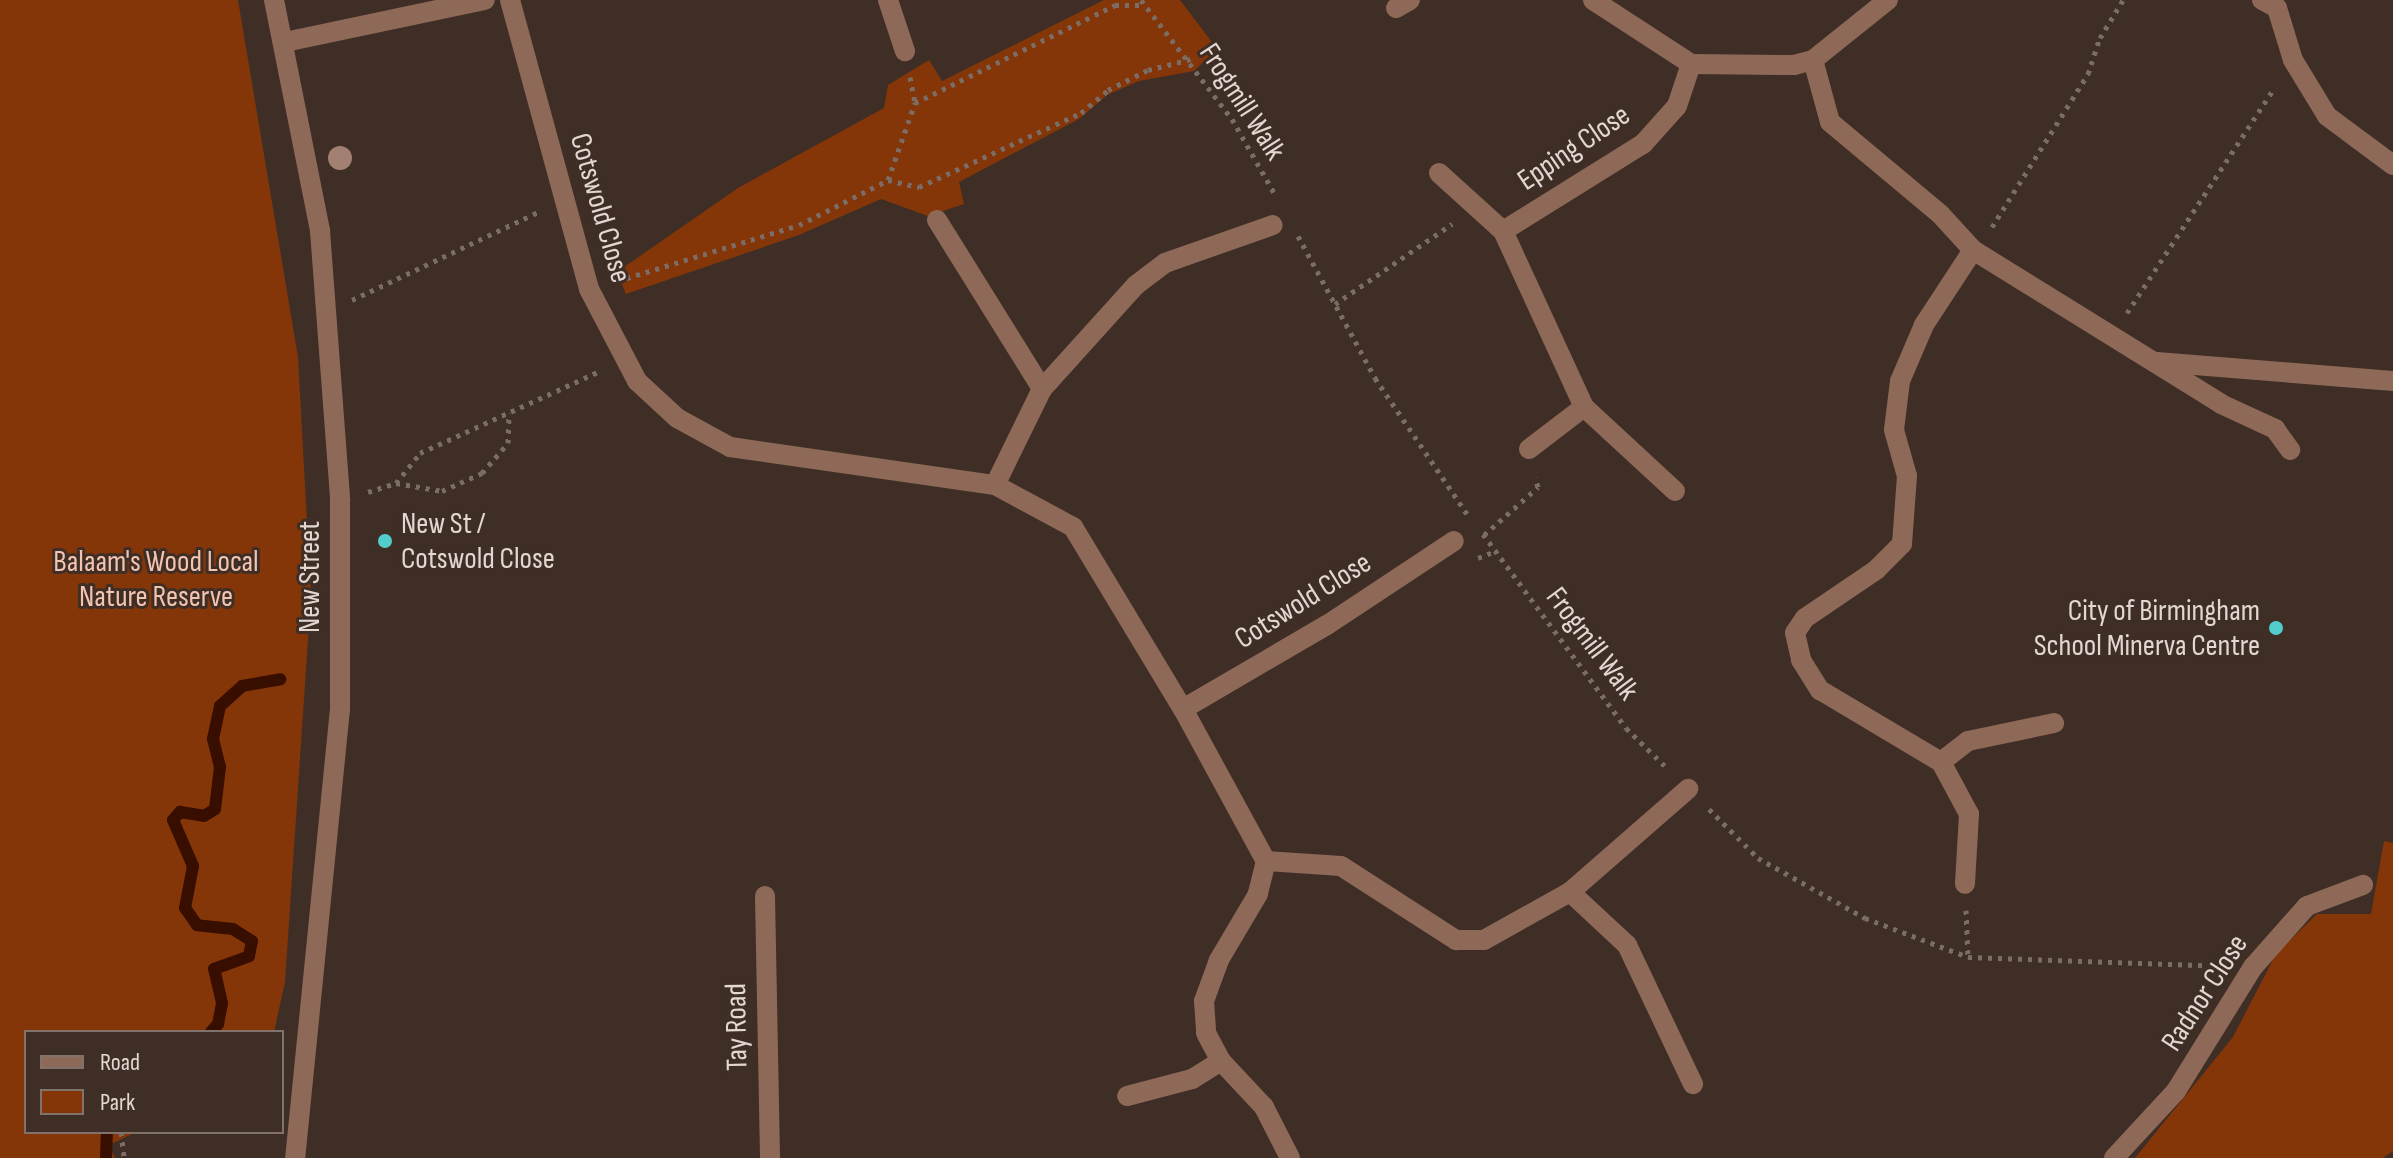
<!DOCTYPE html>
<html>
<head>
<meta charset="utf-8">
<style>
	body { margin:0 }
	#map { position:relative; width:2393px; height:1158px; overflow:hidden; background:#3f2e26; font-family:"Sofia Sans Condensed",sans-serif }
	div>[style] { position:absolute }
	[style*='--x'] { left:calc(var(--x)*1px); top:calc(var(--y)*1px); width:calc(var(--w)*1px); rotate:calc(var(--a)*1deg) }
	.green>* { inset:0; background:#853608 }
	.stream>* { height:12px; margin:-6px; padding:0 6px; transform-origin:6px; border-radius:6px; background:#380e00 }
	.path>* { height:5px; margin-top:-2.5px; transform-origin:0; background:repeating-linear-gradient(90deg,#7b6c65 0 4px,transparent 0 10px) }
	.minor>* { height:20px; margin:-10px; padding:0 10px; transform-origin:10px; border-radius:10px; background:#8f6958 }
	.trees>* { width:24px; height:24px; margin:-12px; border-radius:50%; background:#a28072 }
	.dots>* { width:22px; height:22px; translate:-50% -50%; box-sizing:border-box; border:4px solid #3f2e26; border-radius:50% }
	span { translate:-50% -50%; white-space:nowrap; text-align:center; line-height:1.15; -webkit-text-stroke:6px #3f2e26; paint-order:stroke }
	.street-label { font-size:30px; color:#e3d7d2 }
	.poi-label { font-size:30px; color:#e3d7d2 }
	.left { translate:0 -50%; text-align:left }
	.right { translate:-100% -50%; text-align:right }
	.park-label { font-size:30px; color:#f3c4b0 }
	.legend { position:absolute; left:24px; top:1030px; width:260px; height:104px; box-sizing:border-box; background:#3f2e26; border:2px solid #81726b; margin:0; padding:10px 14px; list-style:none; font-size:24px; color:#e3d7d2 }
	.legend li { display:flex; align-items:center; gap:16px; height:40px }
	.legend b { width:40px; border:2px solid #81726b }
</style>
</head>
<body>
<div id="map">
	<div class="green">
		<div style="clip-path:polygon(0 0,238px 0,298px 357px,311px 595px,285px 982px,274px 1032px,26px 1032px,26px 1132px,136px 1132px,109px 1145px,115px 1158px,0 1158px)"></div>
		<div style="clip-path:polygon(1104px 0,1180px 0,1217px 49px,1194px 71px,1139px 81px,1107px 95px,1079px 119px,959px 182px,964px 204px,928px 216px,881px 199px,799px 235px,626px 294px,617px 272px,738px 188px,884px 108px,888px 85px,929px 60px,942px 81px)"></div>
		<div style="clip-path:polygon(2384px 841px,2393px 843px,2393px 1151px,2383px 1158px,2135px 1158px,2233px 1037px,2276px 954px,2317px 914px,2371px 914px)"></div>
	</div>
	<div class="stream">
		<div style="--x:211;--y:1032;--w:11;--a:-49"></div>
		<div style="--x:218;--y:1024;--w:21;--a:-79"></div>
		<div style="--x:222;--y:1003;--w:35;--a:-103"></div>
		<div style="--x:214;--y:969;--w:37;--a:-20"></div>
		<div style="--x:249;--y:956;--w:15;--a:-79"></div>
		<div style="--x:252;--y:941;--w:22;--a:-148"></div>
		<div style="--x:233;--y:929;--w:36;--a:-174"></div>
		<div style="--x:197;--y:925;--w:21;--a:-125"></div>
		<div style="--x:185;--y:908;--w:43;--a:-79.2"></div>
		<div style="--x:193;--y:866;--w:50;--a:-113.5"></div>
		<div style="--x:173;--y:820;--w:11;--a:-49"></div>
		<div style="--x:180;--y:812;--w:24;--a:9"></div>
		<div style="--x:204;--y:816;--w:13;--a:-32"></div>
		<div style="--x:215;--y:809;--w:42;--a:-83.2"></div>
		<div style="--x:220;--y:767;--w:29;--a:-104"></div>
		<div style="--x:213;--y:739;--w:34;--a:-78"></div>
		<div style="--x:220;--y:706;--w:30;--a:-42"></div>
		<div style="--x:242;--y:686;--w:39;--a:-10"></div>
		<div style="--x:106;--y:1158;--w:26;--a:-88"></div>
	</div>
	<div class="path">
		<div style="--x:1141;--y:0;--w:150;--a:52.6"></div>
		<div style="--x:1232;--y:119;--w:89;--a:60.3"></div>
		<div style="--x:910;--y:77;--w:26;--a:79"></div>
		<div style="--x:888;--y:180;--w:32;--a:13"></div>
		<div style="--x:919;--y:187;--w:178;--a:-24.6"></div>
		<div style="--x:1081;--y:113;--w:35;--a:-40"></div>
		<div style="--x:1108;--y:90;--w:45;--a:-26.6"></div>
		<div style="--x:1148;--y:70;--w:44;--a:-14.3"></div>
		<div style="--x:1992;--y:227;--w:181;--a:-57.9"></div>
		<div style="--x:2088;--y:74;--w:38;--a:-72"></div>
		<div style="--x:2100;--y:38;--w:44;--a:-58.8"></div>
		<div style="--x:1298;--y:236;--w:162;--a:61.5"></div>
		<div style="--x:1375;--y:378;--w:164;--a:55.9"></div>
		<div style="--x:617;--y:281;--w:190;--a:-17.1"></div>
		<div style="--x:799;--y:225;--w:100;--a:-26.8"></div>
		<div style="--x:888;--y:180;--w:82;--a:-70.7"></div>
		<div style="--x:915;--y:103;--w:223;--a:-26.1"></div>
		<div style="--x:1115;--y:5;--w:28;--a:0"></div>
		<div style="--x:352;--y:300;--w:206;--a:-25.3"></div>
		<div style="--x:1335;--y:304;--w:142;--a:-34.4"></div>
		<div style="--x:2127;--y:313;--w:270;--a:-56.8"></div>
		<div style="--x:396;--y:483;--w:47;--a:9.9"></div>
		<div style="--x:442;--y:491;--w:44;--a:-24.2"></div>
		<div style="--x:482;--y:473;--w:40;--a:-49"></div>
		<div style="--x:508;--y:443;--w:30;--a:-88"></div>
		<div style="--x:368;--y:492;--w:29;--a:-18"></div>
		<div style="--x:396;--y:483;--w:38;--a:-51"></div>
		<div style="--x:420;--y:453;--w:198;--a:-24.5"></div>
		<div style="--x:1483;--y:534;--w:241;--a:53.6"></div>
		<div style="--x:1626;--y:728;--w:57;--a:44.3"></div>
		<div style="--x:1484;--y:535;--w:72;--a:-41.6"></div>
		<div style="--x:1538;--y:487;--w:10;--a:-107"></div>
		<div style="--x:1478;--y:558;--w:18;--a:-22"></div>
		<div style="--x:1709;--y:809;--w:69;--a:45"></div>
		<div style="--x:1758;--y:858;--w:123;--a:29.3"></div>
		<div style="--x:1865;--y:918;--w:110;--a:20.7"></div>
		<div style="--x:1968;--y:957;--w:252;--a:2"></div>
		<div style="--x:1966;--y:910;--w:47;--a:87.6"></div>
		<div style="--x:121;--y:1132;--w:26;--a:83"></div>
	</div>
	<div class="minor">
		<div style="--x:274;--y:0;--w:236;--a:78.7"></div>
		<div style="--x:320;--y:231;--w:270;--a:85.7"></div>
		<div style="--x:340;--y:500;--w:209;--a:90"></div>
		<div style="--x:340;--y:709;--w:451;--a:95.7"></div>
		<div style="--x:510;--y:0;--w:300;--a:74.7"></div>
		<div style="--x:589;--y:289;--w:104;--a:62.4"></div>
		<div style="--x:637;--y:381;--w:54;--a:42.8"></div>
		<div style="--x:677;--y:418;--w:60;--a:28.7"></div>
		<div style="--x:730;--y:447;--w:268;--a:8.2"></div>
		<div style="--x:995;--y:485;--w:89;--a:28.3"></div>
		<div style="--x:1073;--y:527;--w:213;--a:58.9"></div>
		<div style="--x:1183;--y:709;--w:173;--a:61.4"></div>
		<div style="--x:1266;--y:861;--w:34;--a:104"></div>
		<div style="--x:1258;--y:894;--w:77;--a:120.6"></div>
		<div style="--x:1219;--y:960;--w:44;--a:110.1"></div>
		<div style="--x:1204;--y:1001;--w:32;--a:86"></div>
		<div style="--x:1206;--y:1033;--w:32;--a:62"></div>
		<div style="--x:1221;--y:1061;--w:34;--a:148"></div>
		<div style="--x:1192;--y:1079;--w:67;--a:165.3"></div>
		<div style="--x:888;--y:0;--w:54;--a:71.6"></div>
		<div style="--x:1593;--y:0;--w:117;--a:33.1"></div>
		<div style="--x:1691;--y:64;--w:103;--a:0.6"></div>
		<div style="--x:1794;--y:65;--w:20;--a:-15"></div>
		<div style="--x:1813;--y:60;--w:96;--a:-38.7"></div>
		<div style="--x:2262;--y:0;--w:17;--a:28"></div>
		<div style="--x:2277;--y:8;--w:54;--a:72.9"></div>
		<div style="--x:2293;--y:60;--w:66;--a:58.7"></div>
		<div style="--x:2327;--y:116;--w:82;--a:36.6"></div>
		<div style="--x:1396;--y:8;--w:16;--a:-30"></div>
		<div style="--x:285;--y:42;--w:204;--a:-11.9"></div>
		<div style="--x:1813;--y:60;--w:64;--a:74.7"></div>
		<div style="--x:1830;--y:122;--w:143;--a:39.9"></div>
		<div style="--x:1940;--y:214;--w:49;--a:47.5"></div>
		<div style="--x:1973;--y:250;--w:292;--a:31.8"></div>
		<div style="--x:2221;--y:404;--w:60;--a:24.8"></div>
		<div style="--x:2275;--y:429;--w:26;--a:54"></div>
		<div style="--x:1439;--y:173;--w:86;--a:42.2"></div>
		<div style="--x:937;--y:220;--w:199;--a:58.1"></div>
		<div style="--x:1042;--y:389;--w:107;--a:116.1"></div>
		<div style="--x:1973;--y:250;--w:90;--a:123.2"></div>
		<div style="--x:1924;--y:325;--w:61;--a:113.2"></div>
		<div style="--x:1900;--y:381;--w:49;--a:97"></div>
		<div style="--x:1894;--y:430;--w:48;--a:74.2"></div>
		<div style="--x:1907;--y:476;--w:68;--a:94.2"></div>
		<div style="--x:1902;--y:544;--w:37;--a:135"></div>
		<div style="--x:1876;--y:570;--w:86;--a:145.9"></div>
		<div style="--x:1805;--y:618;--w:18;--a:124"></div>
		<div style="--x:1795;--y:633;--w:28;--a:77"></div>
		<div style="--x:1801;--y:660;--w:36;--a:58"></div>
		<div style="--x:1820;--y:690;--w:141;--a:30.8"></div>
		<div style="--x:1941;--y:762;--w:34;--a:-38"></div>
		<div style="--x:1968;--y:741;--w:88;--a:-11.8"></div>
		<div style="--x:2157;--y:362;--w:237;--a:4.6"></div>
		<div style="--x:1042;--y:389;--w:140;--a:-47.9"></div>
		<div style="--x:1136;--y:285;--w:36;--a:-37"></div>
		<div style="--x:1165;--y:263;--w:114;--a:-19.4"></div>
		<div style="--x:1529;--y:449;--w:69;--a:-37.4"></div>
		<div style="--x:1675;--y:491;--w:124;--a:-137.3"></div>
		<div style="--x:1584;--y:407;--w:194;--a:-114.7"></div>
		<div style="--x:1503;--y:231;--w:165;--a:-31.9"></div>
		<div style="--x:1643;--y:144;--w:51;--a:-48.2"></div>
		<div style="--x:1677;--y:106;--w:44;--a:-71.6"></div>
		<div style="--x:1183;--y:709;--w:167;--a:-30.3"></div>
		<div style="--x:1327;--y:625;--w:152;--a:-33.5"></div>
		<div style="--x:1941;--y:762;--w:59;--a:61.7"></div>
		<div style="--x:1969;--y:814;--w:70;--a:93.3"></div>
		<div style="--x:1266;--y:861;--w:75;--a:3.8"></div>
		<div style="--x:1341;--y:866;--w:137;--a:32.8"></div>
		<div style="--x:1456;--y:940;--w:28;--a:0"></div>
		<div style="--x:1484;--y:940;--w:98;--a:-29.2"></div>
		<div style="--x:1570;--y:892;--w:157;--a:-41.1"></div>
		<div style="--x:1570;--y:892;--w:78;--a:42.9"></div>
		<div style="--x:1627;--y:945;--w:154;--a:64.6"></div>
		<div style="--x:765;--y:896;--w:262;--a:88.9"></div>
		<div style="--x:1221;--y:1061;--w:63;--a:46.9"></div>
		<div style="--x:1264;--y:1107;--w:57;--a:63"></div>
		<div style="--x:2114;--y:1158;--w:91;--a:-47.2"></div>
		<div style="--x:2176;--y:1091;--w:146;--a:-58.2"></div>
		<div style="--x:2253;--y:967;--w:81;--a:-48.5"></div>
		<div style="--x:2307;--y:906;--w:60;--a:-20.6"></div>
	</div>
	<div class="trees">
		<div style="left:340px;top:158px"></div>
	</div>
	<div class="dots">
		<div style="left:385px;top:541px;background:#52cdcc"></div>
		<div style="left:2276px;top:628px;background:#52cdcc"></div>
	</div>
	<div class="street-label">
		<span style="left:1242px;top:102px;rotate:57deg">Frogmill Walk</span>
		<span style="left:1574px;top:148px;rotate:-34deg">Epping Close</span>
		<span style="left:600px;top:208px;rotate:74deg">Cotswold Close</span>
		<span style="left:310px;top:577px;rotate:-90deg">New Street</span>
		<span style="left:1303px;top:601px;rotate:-32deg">Cotswold Close</span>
		<span style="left:1592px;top:644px;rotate:53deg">Frogmill Walk</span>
		<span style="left:2205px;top:993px;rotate:-57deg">Radnor Close</span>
		<span style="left:737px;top:1027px;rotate:-91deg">Tay Road</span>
	</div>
	<div class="poi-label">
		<span class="left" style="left:401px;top:541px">New St /<br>Cotswold Close</span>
		<span class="right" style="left:2260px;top:628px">City of Birmingham<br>School Minerva Centre</span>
	</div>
	<div class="park-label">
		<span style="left:156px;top:579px">Balaam's Wood Local<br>Nature Reserve</span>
	</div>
	<ul class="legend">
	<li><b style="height:10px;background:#8f6958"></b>Road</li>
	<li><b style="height:22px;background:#853608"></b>Park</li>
	</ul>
</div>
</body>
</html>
